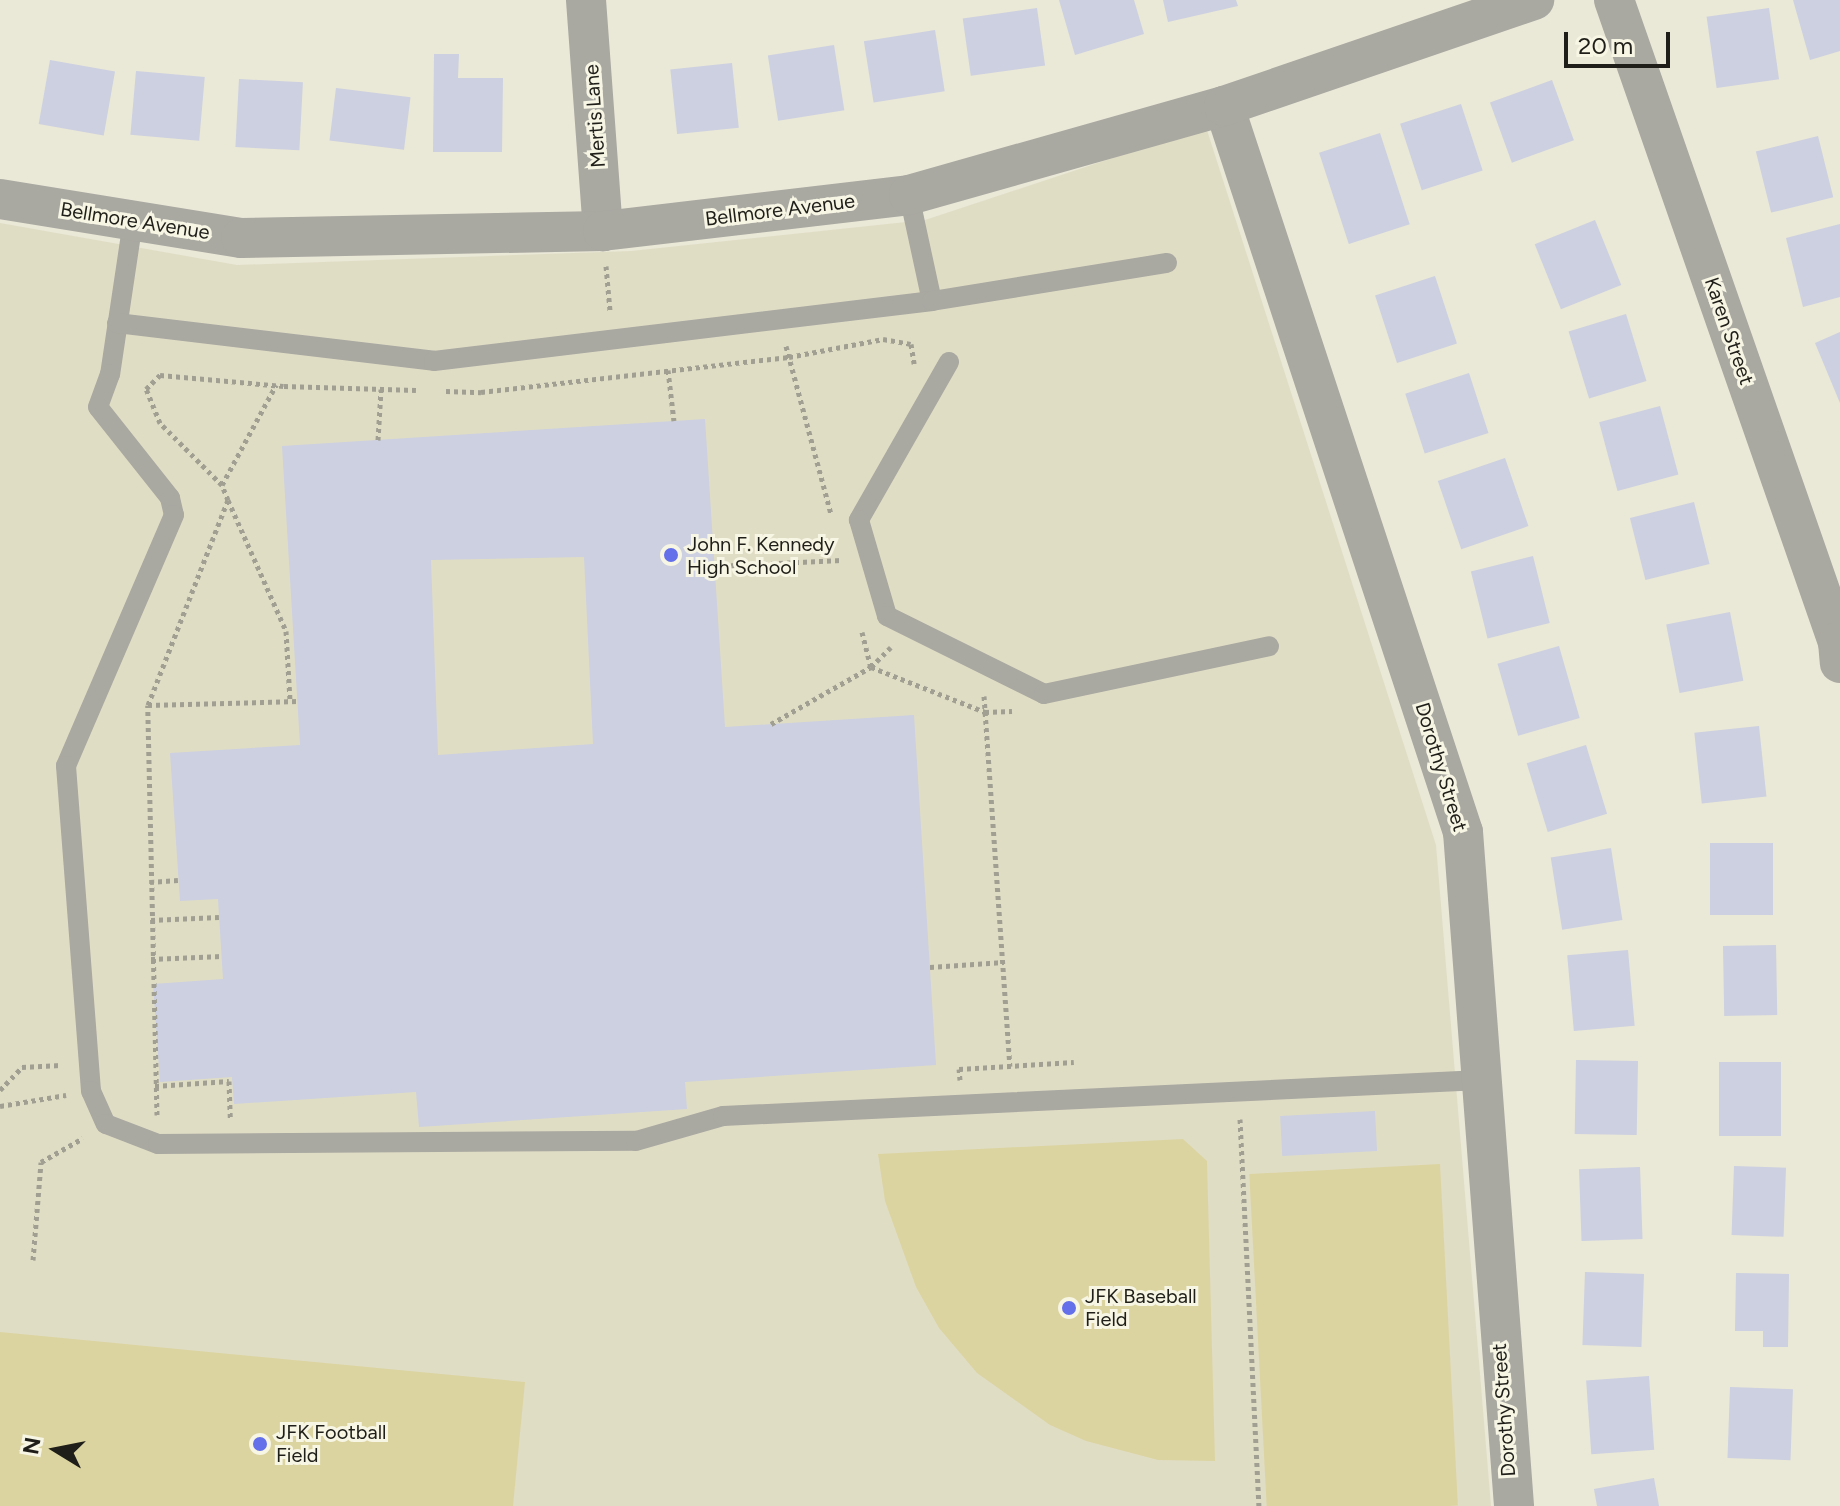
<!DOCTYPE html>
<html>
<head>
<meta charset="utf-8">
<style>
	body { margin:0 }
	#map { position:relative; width:1840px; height:1506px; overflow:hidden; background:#eae8d7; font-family:Figtree,sans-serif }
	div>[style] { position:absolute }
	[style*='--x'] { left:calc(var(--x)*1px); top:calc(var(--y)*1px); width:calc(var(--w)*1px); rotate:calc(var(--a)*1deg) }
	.built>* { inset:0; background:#e0ddc5 }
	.green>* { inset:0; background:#dbd4a1; transform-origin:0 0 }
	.building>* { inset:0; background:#ccd0e0; transform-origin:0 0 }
	.path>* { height:5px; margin-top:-2.5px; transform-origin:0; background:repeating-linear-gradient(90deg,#a09f92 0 4px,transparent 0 8px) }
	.service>* { height:20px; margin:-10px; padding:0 10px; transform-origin:10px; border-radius:10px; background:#a9a8a1 }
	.minor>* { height:40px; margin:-20px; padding:0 20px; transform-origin:20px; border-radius:20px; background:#a9a8a1 }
	.dots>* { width:22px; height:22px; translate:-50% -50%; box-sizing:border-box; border:4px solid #f7f5e4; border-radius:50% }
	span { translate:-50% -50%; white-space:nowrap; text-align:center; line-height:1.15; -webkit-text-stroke:6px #f7f5e4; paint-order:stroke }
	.street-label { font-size:20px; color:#1f1e18 }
	.poi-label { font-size:20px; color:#1f1e18 }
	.left { translate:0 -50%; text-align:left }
	.north { position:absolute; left:16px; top:1410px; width:80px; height:80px; -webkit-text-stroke:6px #f7f5e4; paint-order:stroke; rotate:280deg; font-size:22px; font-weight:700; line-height:32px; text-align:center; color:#1f1e18 }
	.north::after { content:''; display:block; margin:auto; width:28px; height:36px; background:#1f1e18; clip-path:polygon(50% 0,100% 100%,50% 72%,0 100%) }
	.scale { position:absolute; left:1564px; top:32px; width:106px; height:36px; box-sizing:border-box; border:4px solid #1f1e18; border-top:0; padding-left:10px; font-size:24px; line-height:28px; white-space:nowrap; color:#1f1e18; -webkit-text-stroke:6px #f7f5e4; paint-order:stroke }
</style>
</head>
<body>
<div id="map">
	<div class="built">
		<div style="clip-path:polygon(1206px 127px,1436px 845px,1491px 1506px,0 1506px,0 223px,237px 265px,631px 251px,925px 220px)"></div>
	</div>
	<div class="green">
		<div style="clip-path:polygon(1183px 1139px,1207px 1161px,1215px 1461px,1158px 1460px,1086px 1441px,1050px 1425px,977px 1373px,939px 1328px,916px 1287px,885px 1201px,878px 1154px)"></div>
		<div style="left:1440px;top:1164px;width:342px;height:191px;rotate:87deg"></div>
		<div style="clip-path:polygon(0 1332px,525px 1382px,513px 1506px,0 1506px)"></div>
	</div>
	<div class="building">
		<div style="clip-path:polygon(1059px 0,1134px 0,1144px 34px,1075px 55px)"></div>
		<div style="clip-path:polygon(1163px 0,1236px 0,1238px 6px,1168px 22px)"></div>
		<div style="clip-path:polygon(1793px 0,1840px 0,1840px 51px,1810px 60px)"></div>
		<div style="left:1037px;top:8px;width:58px;height:75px;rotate:82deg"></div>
		<div style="left:1769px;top:8px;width:72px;height:63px;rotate:82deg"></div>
		<div style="left:935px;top:30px;width:62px;height:72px;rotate:81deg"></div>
		<div style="left:834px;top:45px;width:66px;height:67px;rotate:81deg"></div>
		<div style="clip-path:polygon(434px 54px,459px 54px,458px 78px,503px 78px,502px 152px,433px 152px)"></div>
		<div style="left:50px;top:60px;width:66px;height:65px;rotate:10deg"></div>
		<div style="left:732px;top:63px;width:65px;height:62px;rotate:84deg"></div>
		<div style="left:136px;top:71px;width:69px;height:64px;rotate:5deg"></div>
		<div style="left:239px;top:79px;width:64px;height:68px;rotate:3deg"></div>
		<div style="left:1552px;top:80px;width:64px;height:66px;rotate:70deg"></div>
		<div style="left:336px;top:88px;width:75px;height:53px;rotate:7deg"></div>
		<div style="left:1461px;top:104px;width:70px;height:64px;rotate:72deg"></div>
		<div style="left:1380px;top:133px;width:96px;height:64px;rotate:72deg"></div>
		<div style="left:1818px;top:136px;width:63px;height:64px;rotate:76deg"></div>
		<div style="left:1595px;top:220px;width:70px;height:65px;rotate:68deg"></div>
		<div style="clip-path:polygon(1840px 224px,1840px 297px,1803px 307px,1786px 238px)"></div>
		<div style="left:1435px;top:276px;width:71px;height:63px;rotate:72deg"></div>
		<div style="left:1626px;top:314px;width:70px;height:60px;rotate:73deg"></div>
		<div style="clip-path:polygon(1840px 332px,1840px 403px,1815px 343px)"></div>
		<div style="left:1469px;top:373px;width:63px;height:67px;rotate:72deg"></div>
		<div style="left:1660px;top:406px;width:71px;height:63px;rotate:75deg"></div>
		<div style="clip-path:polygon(evenodd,705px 419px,725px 727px,914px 715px,936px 1065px,685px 1082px,687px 1109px,419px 1127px,416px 1092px,234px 1104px,232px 1077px,160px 1082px,153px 984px,223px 979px,218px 899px,180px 901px,170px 753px,300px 745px,282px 446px,705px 419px,584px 557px,593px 744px,438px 755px,431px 560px,584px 557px)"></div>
		<div style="left:1505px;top:458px;width:72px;height:71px;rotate:71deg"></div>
		<div style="left:1694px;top:502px;width:64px;height:66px;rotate:76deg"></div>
		<div style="left:1533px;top:556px;width:69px;height:64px;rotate:76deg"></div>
		<div style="left:1730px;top:612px;width:70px;height:65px;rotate:79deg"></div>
		<div style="left:1559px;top:646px;width:75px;height:64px;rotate:74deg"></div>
		<div style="left:1759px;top:726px;width:71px;height:65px;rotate:84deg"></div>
		<div style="left:1586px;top:745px;width:72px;height:62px;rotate:73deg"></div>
		<div style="left:1710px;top:843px;width:63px;height:72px"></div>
		<div style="left:1611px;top:848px;width:73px;height:61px;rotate:81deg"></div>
		<div style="left:1776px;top:945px;width:70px;height:53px;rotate:89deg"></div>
		<div style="left:1628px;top:950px;width:76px;height:61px;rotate:85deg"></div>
		<div style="left:1576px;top:1060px;width:62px;height:74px;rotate:1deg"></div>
		<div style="left:1719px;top:1062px;width:62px;height:74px"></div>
		<div style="left:1375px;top:1111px;width:40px;height:95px;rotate:87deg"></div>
		<div style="left:1734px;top:1166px;width:52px;height:69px;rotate:2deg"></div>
		<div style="left:1640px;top:1167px;width:72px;height:61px;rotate:88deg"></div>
		<div style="left:1585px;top:1272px;width:59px;height:73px;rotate:2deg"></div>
		<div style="clip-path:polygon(1736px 1273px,1789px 1274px,1788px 1347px,1763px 1347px,1763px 1331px,1735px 1331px)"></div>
		<div style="left:1649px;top:1376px;width:74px;height:63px;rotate:86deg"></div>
		<div style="left:1730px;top:1387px;width:63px;height:71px;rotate:2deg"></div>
		<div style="clip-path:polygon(1654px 1478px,1659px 1506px,1597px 1506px,1594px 1489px)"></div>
	</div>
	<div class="path">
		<div style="--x:606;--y:266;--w:45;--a:84.9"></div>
		<div style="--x:786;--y:346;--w:174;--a:75"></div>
		<div style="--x:668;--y:370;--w:51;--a:83.3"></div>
		<div style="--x:446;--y:391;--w:35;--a:2"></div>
		<div style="--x:481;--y:392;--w:310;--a:-6.5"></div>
		<div style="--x:789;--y:357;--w:96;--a:-10.8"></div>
		<div style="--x:883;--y:339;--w:28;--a:10"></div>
		<div style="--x:911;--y:344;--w:20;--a:81"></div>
		<div style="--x:378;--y:440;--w:51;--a:-86.6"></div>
		<div style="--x:222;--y:485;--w:114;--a:-61.6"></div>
		<div style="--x:228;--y:500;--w:143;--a:66.1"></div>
		<div style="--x:286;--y:631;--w:70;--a:86.7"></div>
		<div style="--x:715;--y:566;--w:127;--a:-2.7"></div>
		<div style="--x:862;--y:632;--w:36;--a:76"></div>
		<div style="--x:871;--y:667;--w:123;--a:21.5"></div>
		<div style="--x:985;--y:712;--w:27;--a:-2"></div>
		<div style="--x:984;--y:696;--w:371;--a:86"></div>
		<div style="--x:148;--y:705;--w:150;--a:-1.5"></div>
		<div style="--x:771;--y:724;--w:115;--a:-29.7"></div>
		<div style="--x:871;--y:667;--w:28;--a:-45"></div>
		<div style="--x:150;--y:882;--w:28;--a:-4"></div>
		<div style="--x:151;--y:920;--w:68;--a:-2.5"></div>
		<div style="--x:151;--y:959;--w:71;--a:-2.4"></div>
		<div style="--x:930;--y:967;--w:74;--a:-3.9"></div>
		<div style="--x:960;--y:1080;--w:11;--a:-95"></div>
		<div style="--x:959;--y:1069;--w:115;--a:-3.5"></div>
		<div style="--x:155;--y:1086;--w:74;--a:-3.9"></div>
		<div style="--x:229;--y:1081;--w:37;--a:88"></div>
		<div style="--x:0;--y:1090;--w:32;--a:-46"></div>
		<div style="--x:22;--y:1067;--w:39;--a:-3"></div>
		<div style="--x:0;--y:1106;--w:67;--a:-9.5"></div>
		<div style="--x:157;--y:1115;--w:410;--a:-91.3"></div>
		<div style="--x:148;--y:705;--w:220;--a:-68.7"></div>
		<div style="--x:228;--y:500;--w:16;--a:-112"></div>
		<div style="--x:222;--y:485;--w:88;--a:-135"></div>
		<div style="--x:160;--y:423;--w:37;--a:-112"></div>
		<div style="--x:146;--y:389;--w:20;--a:-45"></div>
		<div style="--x:160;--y:375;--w:124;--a:5.1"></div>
		<div style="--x:284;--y:386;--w:132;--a:1.7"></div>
		<div style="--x:1240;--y:1119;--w:387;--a:87.2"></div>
		<div style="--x:33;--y:1260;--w:98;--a:-85.3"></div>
		<div style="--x:41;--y:1162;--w:48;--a:-29.7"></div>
	</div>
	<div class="service">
		<div style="--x:909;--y:195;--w:108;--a:77.8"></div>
		<div style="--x:133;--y:221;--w:155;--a:98.5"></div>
		<div style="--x:110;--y:374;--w:35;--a:110"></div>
		<div style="--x:98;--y:407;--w:116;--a:51.6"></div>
		<div style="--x:170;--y:498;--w:17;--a:77"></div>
		<div style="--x:174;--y:515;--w:273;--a:113.3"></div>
		<div style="--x:66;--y:766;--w:326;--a:85.6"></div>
		<div style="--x:91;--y:1091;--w:36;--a:66"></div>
		<div style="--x:106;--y:1124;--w:56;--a:21"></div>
		<div style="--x:158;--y:1144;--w:478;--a:-0.4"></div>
		<div style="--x:636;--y:1141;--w:91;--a:-16"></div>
		<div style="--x:723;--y:1116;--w:759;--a:-2.72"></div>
		<div style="--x:117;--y:323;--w:319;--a:6.8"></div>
		<div style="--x:434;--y:361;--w:502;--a:-6.87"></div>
		<div style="--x:932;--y:301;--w:238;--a:-9.2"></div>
		<div style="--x:949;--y:362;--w:182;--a:119.7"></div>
		<div style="--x:859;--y:520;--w:100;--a:73.7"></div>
		<div style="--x:887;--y:616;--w:175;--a:26.4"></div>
		<div style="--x:1044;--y:694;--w:230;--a:-12"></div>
	</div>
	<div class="minor">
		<div style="--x:586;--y:0;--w:232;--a:85.8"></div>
		<div style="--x:1614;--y:0;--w:680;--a:70.77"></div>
		<div style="--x:1838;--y:642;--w:21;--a:85"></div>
		<div style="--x:1224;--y:106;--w:764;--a:71.78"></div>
		<div style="--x:1463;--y:832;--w:676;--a:85.67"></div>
		<div style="--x:0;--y:199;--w:244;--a:9.2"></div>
		<div style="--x:241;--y:238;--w:362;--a:-1.1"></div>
		<div style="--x:603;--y:231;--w:308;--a:-6.7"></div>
		<div style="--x:909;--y:195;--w:327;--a:-15.8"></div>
		<div style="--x:1224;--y:106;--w:328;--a:-18.9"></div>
	</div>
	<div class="dots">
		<div style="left:671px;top:555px;background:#6470e9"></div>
		<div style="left:1069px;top:1308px;background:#6470e9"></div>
		<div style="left:260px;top:1444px;background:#6470e9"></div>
	</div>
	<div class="street-label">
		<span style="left:595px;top:116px;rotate:-94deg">Mertis Lane</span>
		<span style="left:780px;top:210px;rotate:-7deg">Bellmore Avenue</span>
		<span style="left:135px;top:221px;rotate:9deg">Bellmore Avenue</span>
		<span style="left:1729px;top:331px;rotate:71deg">Karen Street</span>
		<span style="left:1441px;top:767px;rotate:73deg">Dorothy Street</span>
		<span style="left:1504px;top:1410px;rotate:-94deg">Dorothy Street</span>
	</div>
	<div class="poi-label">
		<span class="left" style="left:687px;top:556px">John F. Kennedy<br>High School</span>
		<span class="left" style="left:1085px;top:1308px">JFK Baseball<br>Field</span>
		<span class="left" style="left:276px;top:1444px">JFK Football<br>Field</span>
	</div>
	<div class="north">N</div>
	<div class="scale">20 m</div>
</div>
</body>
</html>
